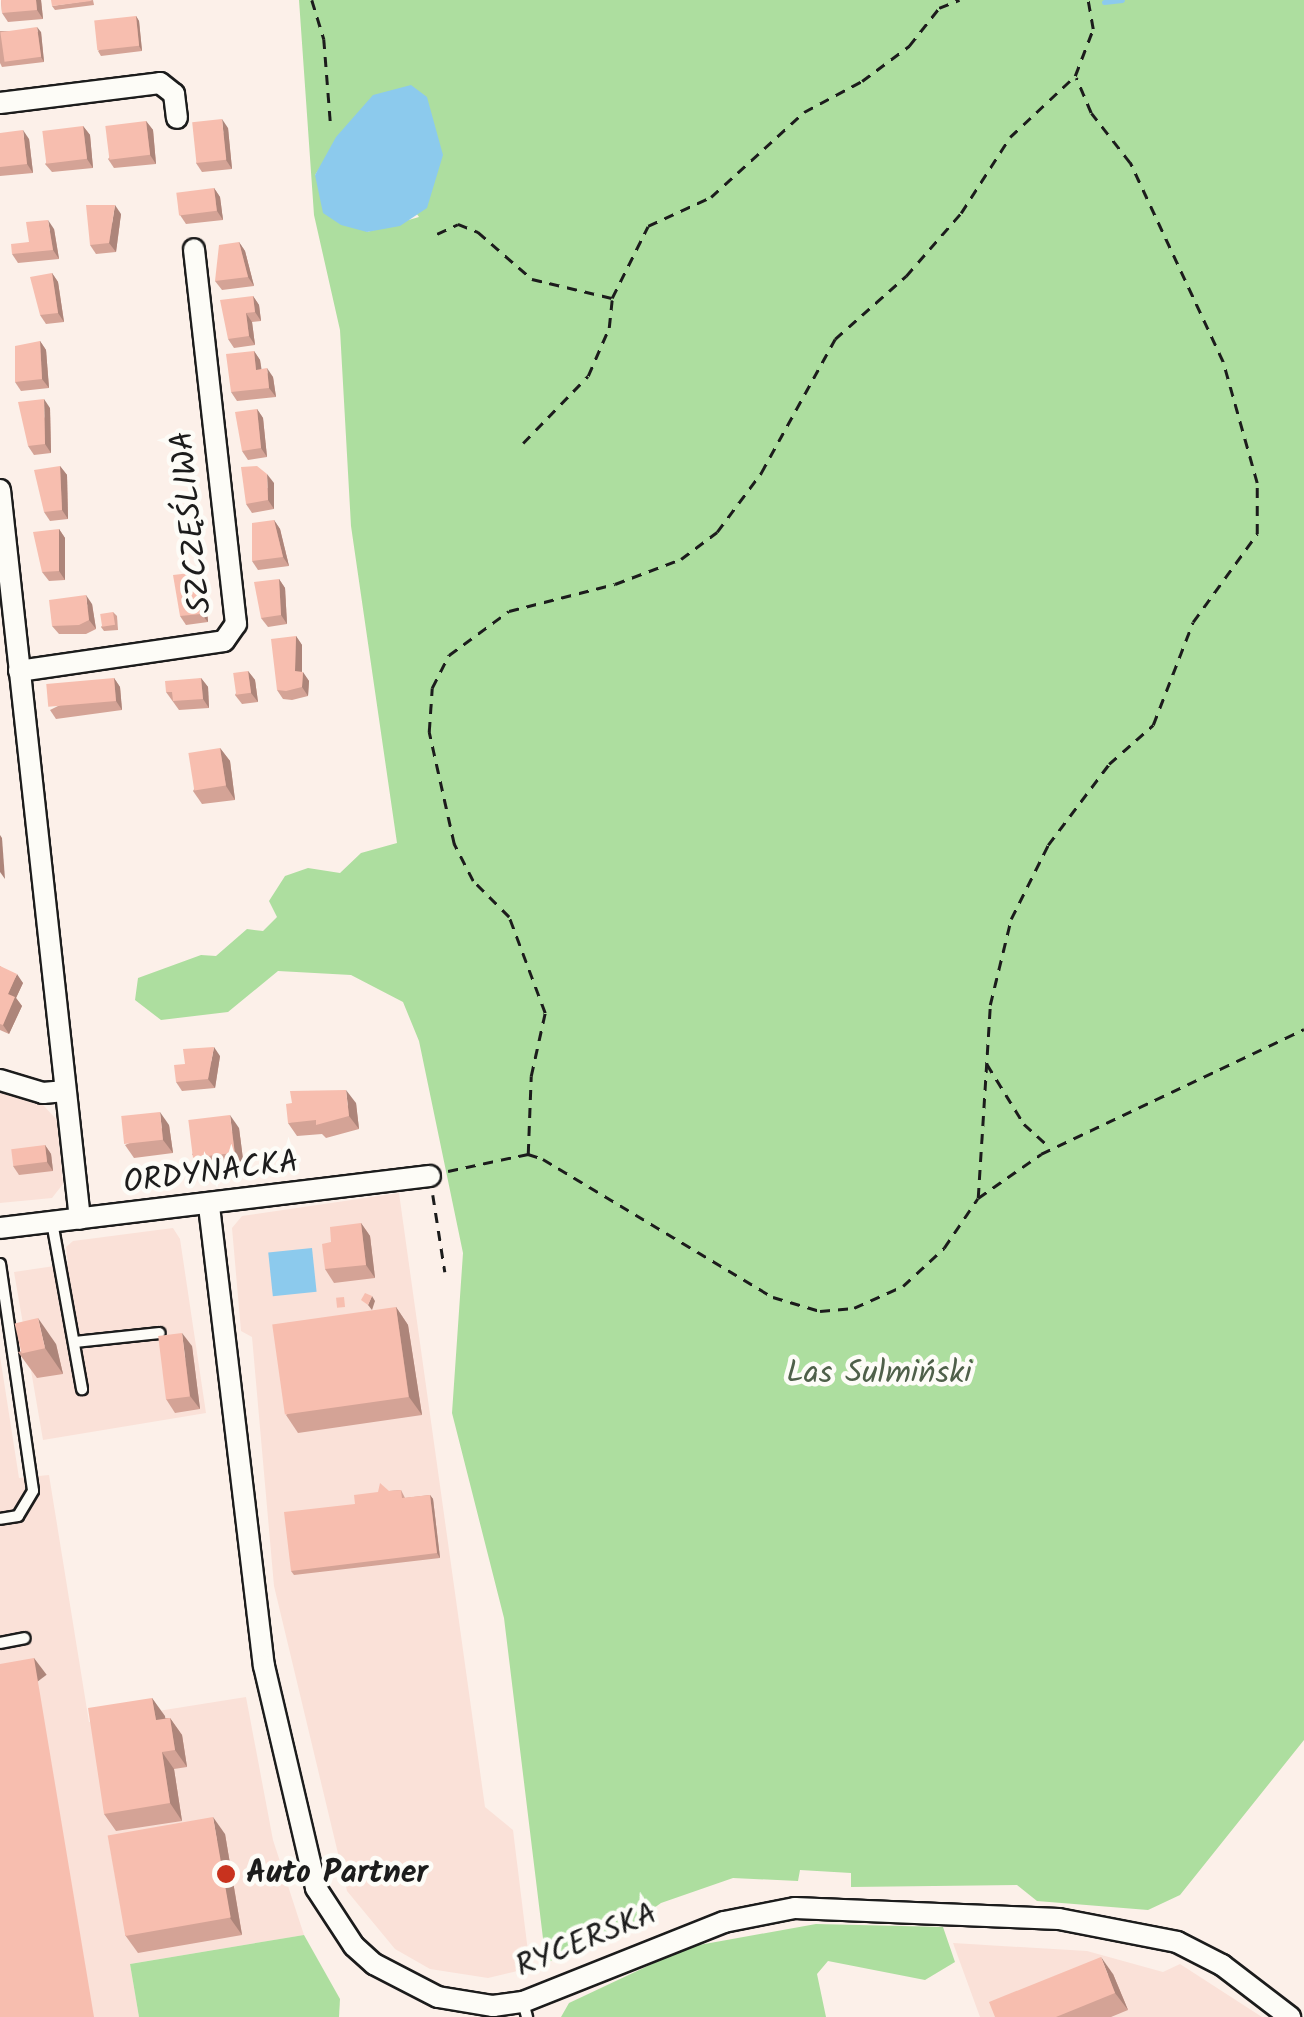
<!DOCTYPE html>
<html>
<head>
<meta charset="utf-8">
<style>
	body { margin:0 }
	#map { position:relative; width:1304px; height:2017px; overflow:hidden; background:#fcf0e9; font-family:Kalam,sans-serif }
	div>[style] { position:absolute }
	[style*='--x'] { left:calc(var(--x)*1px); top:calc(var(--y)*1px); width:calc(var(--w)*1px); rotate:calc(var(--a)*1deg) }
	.built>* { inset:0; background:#fae1d8 }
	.green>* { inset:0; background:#adde9f }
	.water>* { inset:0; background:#8ccaed; transform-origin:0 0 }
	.stream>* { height:5px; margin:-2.5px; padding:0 2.5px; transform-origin:2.5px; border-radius:2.5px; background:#8ccaed }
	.path>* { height:2.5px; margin-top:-1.25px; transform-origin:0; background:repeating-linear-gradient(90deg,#1c1c1c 0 10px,transparent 0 18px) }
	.roads { filter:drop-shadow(2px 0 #1c1c1c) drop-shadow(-2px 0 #1c1c1c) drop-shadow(0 2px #1c1c1c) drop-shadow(0 -2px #1c1c1c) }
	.service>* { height:10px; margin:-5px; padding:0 5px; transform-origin:5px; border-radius:5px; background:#fdfcf7 }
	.minor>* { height:20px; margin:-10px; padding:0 10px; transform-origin:10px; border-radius:10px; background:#fdfcf7 }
	.wall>* { inset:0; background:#d4a396 }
	.shaded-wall>* { inset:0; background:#ad857a; transform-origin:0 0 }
	.building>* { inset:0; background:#f7beaf; transform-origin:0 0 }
	.dots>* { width:28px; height:28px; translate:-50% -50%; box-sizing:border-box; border:5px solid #fdfcf7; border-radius:50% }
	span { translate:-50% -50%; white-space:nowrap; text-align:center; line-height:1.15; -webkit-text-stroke:9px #fdfcf7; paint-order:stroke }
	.street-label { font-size:32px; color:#1c1c1c }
	.park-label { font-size:32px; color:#4f604a }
	.poi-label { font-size:32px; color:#1c1c1c; font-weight:700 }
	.left { translate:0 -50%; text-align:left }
</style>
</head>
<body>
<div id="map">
	<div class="built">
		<div style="clip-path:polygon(0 1093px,43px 1105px,57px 1120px,63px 1184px,52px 1198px,0 1203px)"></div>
		<div style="clip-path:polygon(399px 1193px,485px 1807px,513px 1830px,530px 1968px,488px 1978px,430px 1969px,395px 1949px,347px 1891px,274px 1586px,252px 1337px,241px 1331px,232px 1228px,242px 1216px)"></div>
		<div style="clip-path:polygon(173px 1228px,180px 1239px,206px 1413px,43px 1440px,14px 1272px,68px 1264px,66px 1247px,73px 1241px)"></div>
		<div style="clip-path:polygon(0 1356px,19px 1478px,49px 1475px,89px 1722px,246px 1697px,273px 1840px,304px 1935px,130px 1964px,139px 2017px,0 2017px)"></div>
		<div style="clip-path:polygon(953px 1943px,1087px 1951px,1163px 1972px,1180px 1964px,1262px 2017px,980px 2017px)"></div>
	</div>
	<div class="green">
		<div style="clip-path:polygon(evenodd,299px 0,1304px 0,1304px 1740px,1180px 1895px,1148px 1910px,1037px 1901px,1017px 1885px,851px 1887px,851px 1873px,800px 1870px,798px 1881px,733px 1878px,661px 1903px,626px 1928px,546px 1963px,504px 1618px,452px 1413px,463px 1253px,419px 1041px,403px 1002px,351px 975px,278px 971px,228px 1012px,161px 1020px,135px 1000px,138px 978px,201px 955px,216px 956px,247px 929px,263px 931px,277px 917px,269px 901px,285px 876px,308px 868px,340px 873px,361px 853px,397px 843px,351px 526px,340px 330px,314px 215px,299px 0,350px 122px,419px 217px,367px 232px,315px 175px,350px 122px)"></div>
		<div style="clip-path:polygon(816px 1924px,943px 1927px,955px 1962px,925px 1980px,828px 1961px,817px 1974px,826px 2017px,561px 2017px,569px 2003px,688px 1947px)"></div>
		<div style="clip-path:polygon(304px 1935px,340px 1999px,339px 2017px,139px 2017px,130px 1964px)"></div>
	</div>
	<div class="water">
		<div style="clip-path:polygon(411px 85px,427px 97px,443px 155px,427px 208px,400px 226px,367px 232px,341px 225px,323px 213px,315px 175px,336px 137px,373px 95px)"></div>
		<div style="left:312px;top:1248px;width:44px;height:44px;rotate:84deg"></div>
	</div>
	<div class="stream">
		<div style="--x:1104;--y:2;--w:18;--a:-6"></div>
	</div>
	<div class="path">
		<div style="--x:312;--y:0;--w:41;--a:72.9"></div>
		<div style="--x:324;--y:39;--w:89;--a:85.5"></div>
		<div style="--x:437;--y:234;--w:23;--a:-25"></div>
		<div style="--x:458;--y:224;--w:22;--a:22"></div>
		<div style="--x:478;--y:232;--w:72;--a:41"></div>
		<div style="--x:532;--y:279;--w:82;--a:13.4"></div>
		<div style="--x:612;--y:298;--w:80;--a:-63.4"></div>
		<div style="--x:648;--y:226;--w:69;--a:-24.7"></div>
		<div style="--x:711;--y:197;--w:126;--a:-42.4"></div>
		<div style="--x:804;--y:112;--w:66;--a:-28.1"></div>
		<div style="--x:862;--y:81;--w:59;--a:-36.7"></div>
		<div style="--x:909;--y:46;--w:48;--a:-51.7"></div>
		<div style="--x:939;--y:8;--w:22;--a:-22"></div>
		<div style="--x:523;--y:443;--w:93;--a:-45.9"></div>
		<div style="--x:588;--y:376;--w:52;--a:-66.4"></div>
		<div style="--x:609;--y:328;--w:28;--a:-84"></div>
		<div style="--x:987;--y:1064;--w:70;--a:58.3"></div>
		<div style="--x:1024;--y:1124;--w:36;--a:42"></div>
		<div style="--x:528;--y:1154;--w:78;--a:-87.8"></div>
		<div style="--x:531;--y:1076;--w:65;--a:-77.5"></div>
		<div style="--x:545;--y:1013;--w:103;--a:-110.6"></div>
		<div style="--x:509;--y:917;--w:51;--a:-135"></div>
		<div style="--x:473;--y:881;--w:42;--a:-117.2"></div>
		<div style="--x:454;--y:844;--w:115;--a:-102.6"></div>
		<div style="--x:429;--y:732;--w:44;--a:-86.1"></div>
		<div style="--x:432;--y:688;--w:37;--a:-63"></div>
		<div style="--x:449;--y:655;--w:74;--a:-36.3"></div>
		<div style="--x:509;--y:611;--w:109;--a:-14.3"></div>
		<div style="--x:615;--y:584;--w:71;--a:-20.7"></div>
		<div style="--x:681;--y:559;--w:45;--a:-36.9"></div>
		<div style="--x:717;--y:532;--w:74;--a:-53.3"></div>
		<div style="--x:761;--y:473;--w:153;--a:-61.1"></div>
		<div style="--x:835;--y:339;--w:95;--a:-41.6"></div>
		<div style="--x:906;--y:276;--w:84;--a:-48.9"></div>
		<div style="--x:961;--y:213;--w:90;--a:-57.2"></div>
		<div style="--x:1010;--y:137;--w:89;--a:-43.2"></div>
		<div style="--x:1075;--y:76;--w:50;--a:-69"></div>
		<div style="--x:1093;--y:29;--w:29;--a:-100"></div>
		<div style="--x:448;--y:1171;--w:82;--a:-12"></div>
		<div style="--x:528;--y:1154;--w:16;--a:18"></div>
		<div style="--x:543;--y:1159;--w:268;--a:31"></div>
		<div style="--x:773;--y:1297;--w:49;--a:16.6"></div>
		<div style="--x:820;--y:1311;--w:34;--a:-5"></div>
		<div style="--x:854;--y:1308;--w:54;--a:-24.2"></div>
		<div style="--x:903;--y:1286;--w:56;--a:-42.8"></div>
		<div style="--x:944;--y:1248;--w:60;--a:-55.8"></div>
		<div style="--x:978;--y:1198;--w:77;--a:-34.9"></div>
		<div style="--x:1041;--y:1154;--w:291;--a:-25.4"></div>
		<div style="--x:433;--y:1195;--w:78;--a:81.1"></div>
		<div style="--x:978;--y:1198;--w:193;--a:-86.4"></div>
		<div style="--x:990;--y:1005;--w:89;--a:-76.3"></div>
		<div style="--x:1011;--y:919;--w:83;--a:-63.4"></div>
		<div style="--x:1048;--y:845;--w:101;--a:-53"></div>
		<div style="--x:1109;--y:764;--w:59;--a:-41.6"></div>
		<div style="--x:1153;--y:725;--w:110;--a:-68.8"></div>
		<div style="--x:1193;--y:622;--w:109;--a:-54"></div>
		<div style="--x:1257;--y:534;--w:51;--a:-90"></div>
		<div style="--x:1257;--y:483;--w:126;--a:-105.7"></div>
		<div style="--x:1223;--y:362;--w:220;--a:-115"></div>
		<div style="--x:1130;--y:163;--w:63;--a:-128"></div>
		<div style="--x:1091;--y:113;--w:38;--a:-113"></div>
	</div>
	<div class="roads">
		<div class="service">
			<div style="--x:52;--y:1222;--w:170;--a:79.8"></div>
			<div style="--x:0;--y:1264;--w:229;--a:81.7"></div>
			<div style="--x:33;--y:1491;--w:29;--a:121"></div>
			<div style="--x:18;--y:1516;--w:18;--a:171"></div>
			<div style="--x:75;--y:1342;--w:85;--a:-6"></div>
			<div style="--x:0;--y:1643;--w:25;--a:-11"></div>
			<div style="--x:523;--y:2002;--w:16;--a:75"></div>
		</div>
		<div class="minor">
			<div style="--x:0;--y:103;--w:161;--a:-7.1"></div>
			<div style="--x:160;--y:83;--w:18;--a:38"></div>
			<div style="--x:174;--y:94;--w:24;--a:83"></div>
			<div style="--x:0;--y:490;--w:733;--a:83.74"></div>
			<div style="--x:19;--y:671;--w:207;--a:-8.3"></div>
			<div style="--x:224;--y:641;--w:21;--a:-55"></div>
			<div style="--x:236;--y:624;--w:377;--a:-96.4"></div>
			<div style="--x:0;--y:1080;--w:45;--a:16.8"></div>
			<div style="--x:43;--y:1093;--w:22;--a:-5"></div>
			<div style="--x:209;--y:1206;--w:463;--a:83.2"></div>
			<div style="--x:264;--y:1666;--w:228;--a:76.8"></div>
			<div style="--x:316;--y:1888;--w:69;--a:56.8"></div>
			<div style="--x:354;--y:1946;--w:27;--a:42"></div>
			<div style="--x:374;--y:1964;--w:72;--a:27.3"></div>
			<div style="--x:438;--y:1997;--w:56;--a:9.3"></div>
			<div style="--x:493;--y:2006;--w:30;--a:-8"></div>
			<div style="--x:523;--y:2002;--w:216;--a:-21.7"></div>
			<div style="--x:724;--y:1922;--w:72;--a:-11.2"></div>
			<div style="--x:795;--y:1908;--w:264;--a:2.4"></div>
			<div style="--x:1059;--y:1919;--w:120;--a:11"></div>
			<div style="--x:1177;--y:1942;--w:51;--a:27.1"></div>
			<div style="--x:1222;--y:1965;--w:86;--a:37.4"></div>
			<div style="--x:0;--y:1228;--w:433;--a:-6.9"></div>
		</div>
	</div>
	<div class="wall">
		<div style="clip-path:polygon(1px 0,41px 0,43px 19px,8px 22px,2px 13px)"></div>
		<div style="clip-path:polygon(93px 0,94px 5px,55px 10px,52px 6px)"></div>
		<div style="clip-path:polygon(136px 16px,139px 21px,142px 51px,101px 56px,98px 51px)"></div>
		<div style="clip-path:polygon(0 31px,41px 32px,44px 62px,2px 67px,0 63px)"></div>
		<div style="clip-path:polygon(146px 121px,153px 130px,156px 164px,114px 168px,108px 159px)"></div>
		<div style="clip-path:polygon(83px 126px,90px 135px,93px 168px,52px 172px,45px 164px)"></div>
		<div style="clip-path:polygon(228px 128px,232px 169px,202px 172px,196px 163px)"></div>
		<div style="clip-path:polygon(0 133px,29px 139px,33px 173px,0 176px)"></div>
		<div style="clip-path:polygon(214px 188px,220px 197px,223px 220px,186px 224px,180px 215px)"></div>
		<div style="clip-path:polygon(121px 214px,116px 252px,96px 254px,90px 245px)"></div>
		<div style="clip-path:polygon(54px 229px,59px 259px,18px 263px,12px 254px,29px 242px)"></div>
		<div style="clip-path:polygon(239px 242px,245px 251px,254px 286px,222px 290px,215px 281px)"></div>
		<div style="clip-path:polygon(52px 273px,58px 282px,64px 322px,46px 324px,40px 315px)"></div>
		<div style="clip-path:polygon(253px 296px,259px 305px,261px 321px,252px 322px,255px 345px,234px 348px,228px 339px)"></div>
		<div style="clip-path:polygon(40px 341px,46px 350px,49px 388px,21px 391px,15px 382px)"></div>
		<div style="clip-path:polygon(254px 351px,260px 360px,261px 369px,273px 377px,276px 397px,237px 401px,231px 392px)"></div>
		<div style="clip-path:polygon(50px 408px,51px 453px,34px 455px,28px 446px)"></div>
		<div style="clip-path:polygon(257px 409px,263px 418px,267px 457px,248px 460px,242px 451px)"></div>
		<div style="clip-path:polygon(60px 466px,67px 475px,68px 519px,50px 521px,44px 512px)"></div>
		<div style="clip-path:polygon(274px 483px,274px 509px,252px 513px,246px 504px)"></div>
		<div style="clip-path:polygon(274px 520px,280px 529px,289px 566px,258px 570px,252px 561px)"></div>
		<div style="clip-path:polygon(59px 529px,65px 538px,65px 580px,49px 581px,42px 572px)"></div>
		<div style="clip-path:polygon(279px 579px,285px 588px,287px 624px,268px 627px,261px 618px)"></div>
		<div style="clip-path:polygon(205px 581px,208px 622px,186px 625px,180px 616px)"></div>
		<div style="clip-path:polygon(92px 604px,96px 629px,86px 634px,59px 634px,52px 626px)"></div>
		<div style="clip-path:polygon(113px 612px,117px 616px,118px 630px,104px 631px,101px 627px)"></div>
		<div style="clip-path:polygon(296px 636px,302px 645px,302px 672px,309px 681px,308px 696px,292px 700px,283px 699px,277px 690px)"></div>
		<div style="clip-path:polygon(248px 671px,255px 680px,258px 702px,242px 704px,235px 695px)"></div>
		<div style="clip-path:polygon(114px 678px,120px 687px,122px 710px,56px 719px,50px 710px)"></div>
		<div style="clip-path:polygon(201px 678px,208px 687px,209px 708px,179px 710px,166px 692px)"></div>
		<div style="clip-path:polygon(220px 748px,230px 761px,235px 800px,202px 804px,193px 791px)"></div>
		<div style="clip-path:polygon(0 966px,23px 983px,16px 998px,22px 1006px,9px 1034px,0 1030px)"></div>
		<div style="clip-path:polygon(220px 1056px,215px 1088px,182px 1091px,176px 1082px)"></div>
		<div style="clip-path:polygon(356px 1103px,359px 1129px,326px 1138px,322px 1134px,297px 1136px,288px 1123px)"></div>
		<div style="clip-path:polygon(169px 1125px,173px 1153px,134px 1158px,125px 1145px)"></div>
		<div style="clip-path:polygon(239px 1128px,244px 1167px,201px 1167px,192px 1154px)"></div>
		<div style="clip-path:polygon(45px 1145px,51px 1154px,53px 1171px,19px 1175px,13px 1166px)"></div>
		<div style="clip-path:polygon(361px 1223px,370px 1236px,375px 1278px,334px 1283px,325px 1269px,331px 1242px)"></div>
		<div style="clip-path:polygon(396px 1307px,408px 1325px,422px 1415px,298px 1433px,286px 1415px)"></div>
		<div style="clip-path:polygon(56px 1344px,63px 1374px,37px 1378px,18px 1352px)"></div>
		<div style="clip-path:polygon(192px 1346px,200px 1409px,175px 1413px,166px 1399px)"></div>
		<div style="clip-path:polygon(401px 1490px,405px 1498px,430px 1495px,433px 1499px,440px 1558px,294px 1575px,291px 1571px,355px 1504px,389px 1491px)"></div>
		<div style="clip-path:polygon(152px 1698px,165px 1718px,170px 1718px,182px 1735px,187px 1767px,174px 1769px,182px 1821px,116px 1831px,104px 1814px)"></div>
		<div style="clip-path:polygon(225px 1834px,242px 1935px,138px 1953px,125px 1935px)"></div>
		<div style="clip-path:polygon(1113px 1974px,1128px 2010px,1111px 2017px,995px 2017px)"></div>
	</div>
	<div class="shaded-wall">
		<div style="clip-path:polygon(36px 0,41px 0,43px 19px,37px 10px)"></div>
		<div style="clip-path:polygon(136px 16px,139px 21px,142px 51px,139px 46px)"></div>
		<div style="clip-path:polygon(37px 27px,41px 32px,44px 62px,41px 57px)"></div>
		<div style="clip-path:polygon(222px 119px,228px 128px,232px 169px,226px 160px)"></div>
		<div style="clip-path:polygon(146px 121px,153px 130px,156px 164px,150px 155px)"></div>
		<div style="clip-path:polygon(83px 126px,90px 135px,93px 168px,87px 159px)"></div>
		<div style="clip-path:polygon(23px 130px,29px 139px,33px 173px,27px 164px)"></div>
		<div style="clip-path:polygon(214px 188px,220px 197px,223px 220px,217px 211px)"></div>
		<div style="clip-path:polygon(115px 205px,121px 214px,116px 252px,109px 243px)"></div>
		<div style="clip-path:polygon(48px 220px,54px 229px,59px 259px,53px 250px)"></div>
		<div style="clip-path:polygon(239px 242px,245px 251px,254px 286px,248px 277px)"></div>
		<div style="clip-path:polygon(52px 273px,58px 282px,64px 322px,58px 313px)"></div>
		<div style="clip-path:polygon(253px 296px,259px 305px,261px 321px,255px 312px)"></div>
		<div style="clip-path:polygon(246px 313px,252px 322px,255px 345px,249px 336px)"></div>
		<div style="clip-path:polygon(40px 341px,46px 350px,49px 388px,42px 379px)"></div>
		<div style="clip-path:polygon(254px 351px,260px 360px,263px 378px,256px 370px)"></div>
		<div style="clip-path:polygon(267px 368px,273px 377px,276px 397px,269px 388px)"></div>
		<div style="clip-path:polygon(44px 399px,50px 408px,51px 453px,45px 444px)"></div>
		<div style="clip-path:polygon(257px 409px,263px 418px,267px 457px,261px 448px)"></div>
		<div style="clip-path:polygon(60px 466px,67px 475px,68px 519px,62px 510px)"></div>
		<div style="clip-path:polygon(267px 474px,274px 483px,274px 509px,268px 500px)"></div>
		<div style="clip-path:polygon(274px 520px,280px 529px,289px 566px,283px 557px)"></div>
		<div style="clip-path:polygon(59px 529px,65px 538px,65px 580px,59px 571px)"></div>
		<div style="clip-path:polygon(199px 572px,205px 581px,208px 622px,201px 614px)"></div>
		<div style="clip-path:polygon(279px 579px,285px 588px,287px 624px,281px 615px)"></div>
		<div style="clip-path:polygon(86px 595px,92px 604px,96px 629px,89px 620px)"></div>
		<div style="clip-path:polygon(296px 636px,302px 645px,302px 680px,295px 671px)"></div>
		<div style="clip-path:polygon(248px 671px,255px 680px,258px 702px,251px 693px)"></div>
		<div style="clip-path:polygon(303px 672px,309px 681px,308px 696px,302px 687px)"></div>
		<div style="clip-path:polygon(114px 678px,120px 687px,122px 710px,116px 701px)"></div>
		<div style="clip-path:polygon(201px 678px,208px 687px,209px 708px,203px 699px)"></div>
		<div style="clip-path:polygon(220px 748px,230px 761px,235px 800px,226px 786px)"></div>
		<div style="clip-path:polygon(0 835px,2px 838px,5px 879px,0 872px)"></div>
		<div style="clip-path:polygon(17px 974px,23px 983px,16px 998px,22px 1006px,9px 1034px,3px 1025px,8px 994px)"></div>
		<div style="clip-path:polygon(214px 1047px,220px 1056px,215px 1088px,208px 1079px)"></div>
		<div style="clip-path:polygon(346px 1090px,356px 1103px,359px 1129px,349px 1116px)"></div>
		<div style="clip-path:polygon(160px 1112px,169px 1125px,173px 1153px,163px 1140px)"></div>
		<div style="clip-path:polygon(230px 1115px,239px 1128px,244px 1167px,235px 1153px)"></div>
		<div style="clip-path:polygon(45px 1145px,51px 1154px,53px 1171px,47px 1162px)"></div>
		<div style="clip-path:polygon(361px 1223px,370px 1236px,375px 1278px,366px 1265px)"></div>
		<div style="clip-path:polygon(372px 1296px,375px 1301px,372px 1310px,368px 1305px)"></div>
		<div style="clip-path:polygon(396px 1307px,408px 1325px,422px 1415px,409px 1397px)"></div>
		<div style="clip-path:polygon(38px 1318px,56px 1344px,63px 1374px,45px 1348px)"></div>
		<div style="clip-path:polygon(182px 1333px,192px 1346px,200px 1409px,190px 1396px)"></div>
		<div style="clip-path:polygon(430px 1495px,433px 1499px,440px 1558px,437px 1553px)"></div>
		<div style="left:34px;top:1658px;width:21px;height:364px;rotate:53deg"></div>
		<div style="clip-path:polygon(152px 1698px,165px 1716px,168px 1738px,156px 1720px)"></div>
		<div style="clip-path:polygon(170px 1718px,182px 1735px,187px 1767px,175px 1750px)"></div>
		<div style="clip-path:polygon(162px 1752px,174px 1769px,182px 1821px,170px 1803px)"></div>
		<div style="clip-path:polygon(213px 1817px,225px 1834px,242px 1935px,230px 1918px)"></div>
		<div style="clip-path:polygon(1101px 1957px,1113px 1974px,1128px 2010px,1115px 1993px)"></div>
	</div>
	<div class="building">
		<div style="clip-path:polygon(1px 0,36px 0,37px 10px,2px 13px)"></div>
		<div style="clip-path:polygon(51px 0,90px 0,91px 1px,52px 6px)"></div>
		<div style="left:136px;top:16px;width:30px;height:42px;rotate:84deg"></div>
		<div style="left:37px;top:27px;width:30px;height:37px;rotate:82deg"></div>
		<div style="left:222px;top:119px;width:41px;height:30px;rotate:84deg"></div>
		<div style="left:146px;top:121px;width:34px;height:41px;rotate:83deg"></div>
		<div style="left:83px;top:126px;width:33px;height:41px;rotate:83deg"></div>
		<div style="clip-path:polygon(23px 130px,27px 164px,0 167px,0 133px)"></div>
		<div style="left:214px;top:188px;width:23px;height:38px;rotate:83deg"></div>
		<div style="clip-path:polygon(86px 205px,115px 205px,109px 243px,90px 245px)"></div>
		<div style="clip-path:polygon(48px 220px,53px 250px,12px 254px,11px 244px,29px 242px,26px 222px)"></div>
		<div style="clip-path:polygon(239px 242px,248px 277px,215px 281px,219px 245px)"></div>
		<div style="clip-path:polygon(52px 273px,58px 313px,40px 315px,30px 277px)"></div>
		<div style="clip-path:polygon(253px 296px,255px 312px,246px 313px,249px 336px,228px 339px,220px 300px)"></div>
		<div style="clip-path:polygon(40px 341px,42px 379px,15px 382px,15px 346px)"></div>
		<div style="clip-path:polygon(254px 351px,256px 370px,267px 368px,269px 388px,231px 392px,226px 354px)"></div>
		<div style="clip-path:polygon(44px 399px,45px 444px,28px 446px,18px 402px)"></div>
		<div style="clip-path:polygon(257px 409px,261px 448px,242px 451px,235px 412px)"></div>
		<div style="clip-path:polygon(60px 466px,62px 510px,44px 512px,34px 470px)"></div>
		<div style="clip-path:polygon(257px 466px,267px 474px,268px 500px,246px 504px,241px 467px)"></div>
		<div style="clip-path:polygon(274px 520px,283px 557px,252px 561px,252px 523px)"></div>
		<div style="clip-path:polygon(59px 529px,59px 571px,42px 572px,33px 532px)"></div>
		<div style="clip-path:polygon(199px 572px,201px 614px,180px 616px,173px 575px)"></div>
		<div style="clip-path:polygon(279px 579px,281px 615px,261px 618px,254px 582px)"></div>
		<div style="clip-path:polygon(86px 595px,89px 620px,79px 625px,52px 626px,49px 600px)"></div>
		<div style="left:113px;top:612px;width:13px;height:13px;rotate:81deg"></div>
		<div style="clip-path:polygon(296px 636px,295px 671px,303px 672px,302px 687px,286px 691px,277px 690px,271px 639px)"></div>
		<div style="left:248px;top:671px;width:22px;height:15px;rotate:82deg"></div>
		<div style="left:114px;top:678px;width:23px;height:68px;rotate:85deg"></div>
		<div style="clip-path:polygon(201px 678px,203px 699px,173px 701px,172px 692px,166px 692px,165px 681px)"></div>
		<div style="left:220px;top:748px;width:38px;height:32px;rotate:81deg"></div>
		<div style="clip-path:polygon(0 966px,17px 974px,8px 994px,15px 997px,3px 1025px,0 1024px)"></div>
		<div style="clip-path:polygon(214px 1047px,208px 1079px,176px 1082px,174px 1065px,185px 1064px,183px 1049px)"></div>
		<div style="clip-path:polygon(346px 1090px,349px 1116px,316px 1125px,316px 1120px,288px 1123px,286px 1104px,292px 1103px,290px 1091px)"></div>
		<div style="left:160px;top:1112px;width:28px;height:39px;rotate:84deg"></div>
		<div style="left:230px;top:1115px;width:38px;height:42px;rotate:83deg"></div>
		<div style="left:45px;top:1145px;width:17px;height:34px;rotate:83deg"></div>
		<div style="clip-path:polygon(361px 1223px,366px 1265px,325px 1269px,322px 1244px,331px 1242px,330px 1227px)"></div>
		<div style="clip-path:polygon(365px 1293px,372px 1296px,368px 1305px,361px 1300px)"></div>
		<div style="left:344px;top:1297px;width:10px;height:8px;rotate:84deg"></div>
		<div style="left:396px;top:1307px;width:91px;height:125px;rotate:82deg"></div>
		<div style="left:38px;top:1318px;width:31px;height:24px;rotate:77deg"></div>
		<div style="left:182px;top:1333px;width:64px;height:24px;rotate:83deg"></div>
		<div style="clip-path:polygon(380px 1483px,389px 1491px,401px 1490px,402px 1498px,430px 1495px,437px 1553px,291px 1571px,284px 1512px,355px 1504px,354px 1495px,378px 1492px)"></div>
		<div style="clip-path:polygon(34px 1658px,94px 2017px,0 2017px,0 1664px)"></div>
		<div style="clip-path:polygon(152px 1698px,156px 1720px,170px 1718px,175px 1750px,162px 1752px,170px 1803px,104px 1814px,88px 1708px)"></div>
		<div style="left:213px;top:1817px;width:102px;height:107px;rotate:80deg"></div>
		<div style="clip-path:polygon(1101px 1957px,1115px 1993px,1056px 2017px,995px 2017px,989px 2002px)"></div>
	</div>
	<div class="dots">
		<div style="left:226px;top:1874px;background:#c8321e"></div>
	</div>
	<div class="street-label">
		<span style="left:193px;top:522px;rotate:-96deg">SZCZĘŚLIWA</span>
		<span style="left:211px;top:1174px;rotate:-7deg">ORDYNACKA</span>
		<span style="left:587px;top:1942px;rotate:-22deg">RYCERSKA</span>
	</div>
	<div class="park-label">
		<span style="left:879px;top:1374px">Las Sulmiński</span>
	</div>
	<div class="poi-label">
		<span class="left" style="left:246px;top:1874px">Auto Partner</span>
	</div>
</div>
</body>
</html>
